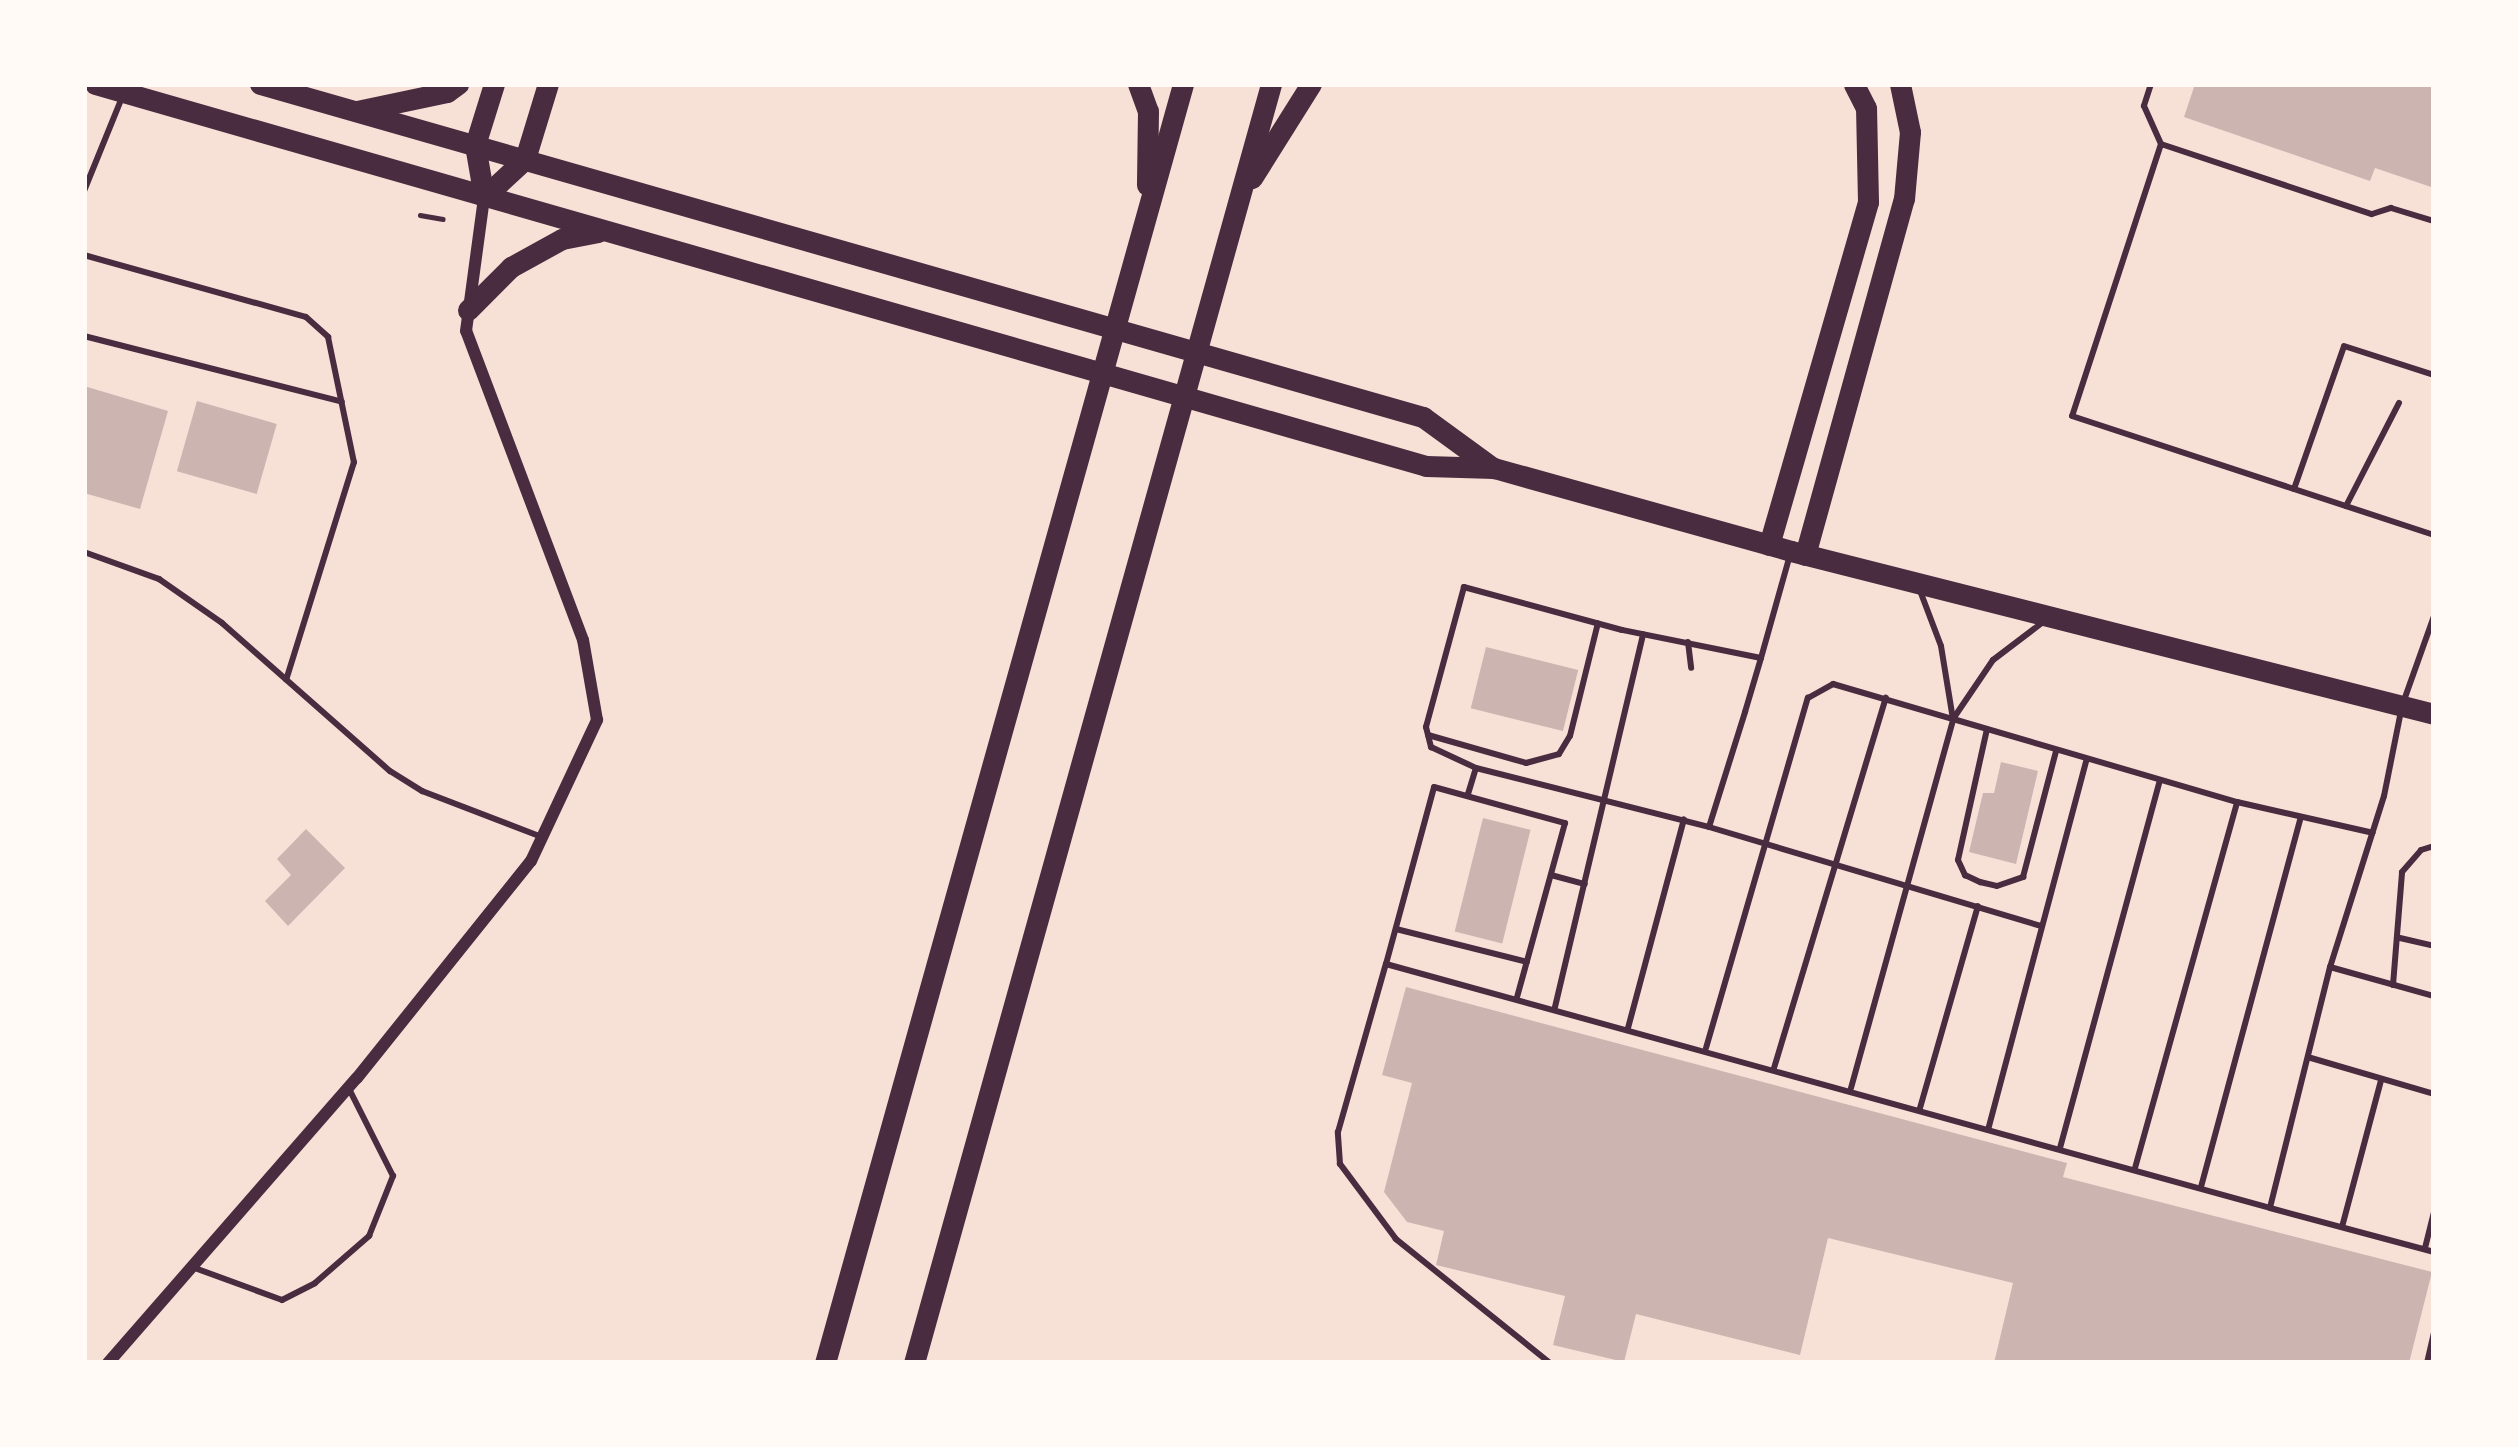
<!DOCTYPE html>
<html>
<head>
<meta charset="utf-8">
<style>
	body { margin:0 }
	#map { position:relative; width:2518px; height:1447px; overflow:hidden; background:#f7e1d7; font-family:Lato,sans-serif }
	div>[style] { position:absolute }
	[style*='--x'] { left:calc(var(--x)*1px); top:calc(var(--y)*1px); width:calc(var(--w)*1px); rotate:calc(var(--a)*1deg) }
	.building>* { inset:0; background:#ccb4b1; transform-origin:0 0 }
	.path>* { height:4.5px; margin:-2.25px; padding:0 2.25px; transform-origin:2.25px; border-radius:2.25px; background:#4a2c40 }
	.service>* { height:6px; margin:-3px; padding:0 3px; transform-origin:3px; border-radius:3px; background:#4a2c40 }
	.minor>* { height:12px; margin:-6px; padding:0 6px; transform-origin:6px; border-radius:6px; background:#4a2c40 }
	.primary>* { height:21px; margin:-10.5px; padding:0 10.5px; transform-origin:10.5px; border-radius:10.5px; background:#4a2c40 }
	.trunk>* { height:21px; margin:-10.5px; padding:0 10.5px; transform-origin:10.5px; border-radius:10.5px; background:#4a2c40 }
	span { translate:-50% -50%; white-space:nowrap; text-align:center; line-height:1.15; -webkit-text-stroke:12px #fffaf5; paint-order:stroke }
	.frame { position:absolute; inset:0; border:87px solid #fffaf5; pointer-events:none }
</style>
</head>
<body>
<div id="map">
	<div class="building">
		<div style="clip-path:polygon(2195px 84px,2434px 84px,2434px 188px,2375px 168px,2370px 181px,2184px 117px)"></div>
		<div style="clip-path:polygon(84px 386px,168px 411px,140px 509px,84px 493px)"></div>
		<div style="left:197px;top:401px;width:83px;height:73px;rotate:16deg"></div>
		<div style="left:1486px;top:647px;width:95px;height:63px;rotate:14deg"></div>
		<div style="clip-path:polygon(2001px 762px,2038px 771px,2016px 864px,1969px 852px,1983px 793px,1994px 793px)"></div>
		<div style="left:1483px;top:818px;width:49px;height:117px;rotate:14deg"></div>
		<div style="clip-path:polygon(306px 829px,345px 868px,288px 926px,265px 901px,291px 875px,277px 859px)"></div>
		<div style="clip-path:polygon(1406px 987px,2067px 1163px,2063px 1177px,2432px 1272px,2409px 1363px,1994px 1363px,2013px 1283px,1828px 1238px,1800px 1355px,1636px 1314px,1624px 1362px,1553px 1345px,1565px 1296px,1436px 1265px,1444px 1231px,1407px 1222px,1384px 1192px,1412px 1083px,1382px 1075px)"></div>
	</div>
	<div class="path">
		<div style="--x:420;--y:215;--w:23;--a:10"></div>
	</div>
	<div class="service">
		<div style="--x:2151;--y:84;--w:23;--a:108"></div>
		<div style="--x:2144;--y:106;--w:42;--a:65.9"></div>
		<div style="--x:2161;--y:144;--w:286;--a:108.1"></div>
		<div style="--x:2072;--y:416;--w:381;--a:18.2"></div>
		<div style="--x:2161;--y:144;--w:222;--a:18.4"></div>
		<div style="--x:2372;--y:214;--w:20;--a:-18"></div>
		<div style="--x:2391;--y:208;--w:45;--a:16.8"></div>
		<div style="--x:84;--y:191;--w:104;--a:-67.9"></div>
		<div style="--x:84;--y:255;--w:230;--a:15.6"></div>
		<div style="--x:306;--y:317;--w:30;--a:42"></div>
		<div style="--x:328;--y:337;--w:128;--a:78.3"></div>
		<div style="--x:354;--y:462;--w:228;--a:107.3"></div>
		<div style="--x:84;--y:336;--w:266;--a:14.3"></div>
		<div style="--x:2294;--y:489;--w:151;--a:-70.7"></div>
		<div style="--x:2344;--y:346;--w:95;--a:17.9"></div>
		<div style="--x:2346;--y:506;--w:116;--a:-62.8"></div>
		<div style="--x:84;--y:552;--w:80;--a:19.8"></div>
		<div style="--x:159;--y:579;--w:77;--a:34.9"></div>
		<div style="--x:222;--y:623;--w:224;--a:41.4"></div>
		<div style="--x:390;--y:771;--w:38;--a:32"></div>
		<div style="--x:422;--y:791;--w:129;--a:21"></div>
		<div style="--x:1919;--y:588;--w:62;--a:69.2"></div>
		<div style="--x:1941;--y:646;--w:74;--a:80.7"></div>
		<div style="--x:2434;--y:616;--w:96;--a:109.6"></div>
		<div style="--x:2402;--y:706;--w:92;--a:101.3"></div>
		<div style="--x:2384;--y:796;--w:179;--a:107.5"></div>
		<div style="--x:2330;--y:967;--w:248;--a:104"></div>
		<div style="--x:2270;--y:1208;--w:170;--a:15"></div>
		<div style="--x:1688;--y:642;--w:26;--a:83"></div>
		<div style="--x:1761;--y:658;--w:142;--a:-168.6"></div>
		<div style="--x:1622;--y:630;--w:164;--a:-164.8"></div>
		<div style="--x:1464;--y:587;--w:145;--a:105.2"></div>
		<div style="--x:1426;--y:727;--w:21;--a:76"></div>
		<div style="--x:1431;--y:747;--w:50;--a:25"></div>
		<div style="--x:1476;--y:768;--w:240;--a:14.2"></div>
		<div style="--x:1709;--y:827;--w:121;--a:-72.6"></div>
		<div style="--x:1745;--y:712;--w:56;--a:-73.5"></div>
		<div style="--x:1761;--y:658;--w:107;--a:-74.3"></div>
		<div style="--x:1953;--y:719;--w:71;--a:-55.9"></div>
		<div style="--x:1993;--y:660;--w:63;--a:-37.2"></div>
		<div style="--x:1987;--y:729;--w:134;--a:102.5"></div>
		<div style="--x:1958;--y:860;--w:17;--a:65"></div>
		<div style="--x:1965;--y:875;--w:17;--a:25"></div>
		<div style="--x:1980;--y:882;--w:17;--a:13"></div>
		<div style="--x:1997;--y:886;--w:28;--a:-19"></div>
		<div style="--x:2023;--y:877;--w:130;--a:-75.3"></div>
		<div style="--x:1428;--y:735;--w:102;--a:15.9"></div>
		<div style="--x:1526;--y:763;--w:34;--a:-15"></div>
		<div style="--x:1559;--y:754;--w:21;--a:-59"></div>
		<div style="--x:1570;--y:736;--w:116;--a:-76.1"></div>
		<div style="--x:1468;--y:794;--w:27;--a:-73"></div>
		<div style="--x:1709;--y:827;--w:346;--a:16.6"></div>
		<div style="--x:1551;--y:875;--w:35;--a:15"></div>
		<div style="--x:1396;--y:929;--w:135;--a:14.1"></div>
		<div style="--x:2400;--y:938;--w:35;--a:13"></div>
		<div style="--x:1386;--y:964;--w:183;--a:-74.8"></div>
		<div style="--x:1434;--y:787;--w:136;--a:15.4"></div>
		<div style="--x:1565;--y:823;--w:180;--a:105.4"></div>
		<div style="--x:2330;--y:967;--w:108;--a:15.6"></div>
		<div style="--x:2393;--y:985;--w:113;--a:-85.4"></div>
		<div style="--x:2402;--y:872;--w:29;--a:-49"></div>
		<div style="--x:2421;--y:850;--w:14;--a:-17"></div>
		<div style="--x:1555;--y:1007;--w:383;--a:-76.7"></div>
		<div style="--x:1628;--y:1028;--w:216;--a:-75"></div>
		<div style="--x:1706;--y:1048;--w:365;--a:-73.8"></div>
		<div style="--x:1808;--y:698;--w:29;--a:-29"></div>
		<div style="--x:1833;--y:684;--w:125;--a:16.3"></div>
		<div style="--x:2311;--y:1058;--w:128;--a:16.3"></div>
		<div style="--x:1774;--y:1068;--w:387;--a:-73.2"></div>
		<div style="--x:1851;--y:1088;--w:383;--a:-74.5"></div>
		<div style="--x:1953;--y:719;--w:296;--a:16.3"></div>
		<div style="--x:2237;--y:802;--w:139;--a:12.8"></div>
		<div style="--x:1920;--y:1108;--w:210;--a:-74"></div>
		<div style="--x:1988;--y:1130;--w:384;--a:-75.1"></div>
		<div style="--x:2060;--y:1148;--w:380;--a:-74.8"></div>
		<div style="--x:2135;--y:1168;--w:380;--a:-74.4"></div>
		<div style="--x:2201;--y:1187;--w:383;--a:-74.9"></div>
		<div style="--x:2342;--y:1227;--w:152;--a:-75.1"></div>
		<div style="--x:2425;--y:1248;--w:38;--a:-76"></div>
		<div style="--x:192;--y:1267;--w:96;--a:20.1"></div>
		<div style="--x:282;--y:1300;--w:37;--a:-27"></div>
		<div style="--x:315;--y:1283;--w:72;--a:-41"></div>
		<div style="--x:369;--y:1236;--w:65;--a:-68.2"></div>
		<div style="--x:393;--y:1176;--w:95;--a:-116.8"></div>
		<div style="--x:1550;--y:1363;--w:198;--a:-141.2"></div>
		<div style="--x:1396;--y:1239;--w:94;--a:-126.7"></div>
		<div style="--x:1340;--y:1164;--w:32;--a:-94"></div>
		<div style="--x:1338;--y:1132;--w:175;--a:-74.1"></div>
		<div style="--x:1386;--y:964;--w:917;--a:15.43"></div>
		<div style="--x:2427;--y:1363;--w:31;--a:-77"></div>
	</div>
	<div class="minor">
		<div style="--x:108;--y:1363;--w:378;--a:-48.9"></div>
		<div style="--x:357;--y:1078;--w:278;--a:-51.3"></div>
		<div style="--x:531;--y:861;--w:156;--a:-64.9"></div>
		<div style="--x:597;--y:720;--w:81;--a:-99.9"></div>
		<div style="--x:583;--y:640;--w:330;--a:-110.7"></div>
		<div style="--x:466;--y:331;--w:135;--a:-82.3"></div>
	</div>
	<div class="primary">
		<div style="--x:95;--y:84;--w:1385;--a:16.01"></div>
		<div style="--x:1426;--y:466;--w:68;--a:1.7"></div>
		<div style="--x:1494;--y:468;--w:308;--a:15.6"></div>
		<div style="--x:1791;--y:551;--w:663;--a:14.22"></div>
		<div style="--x:260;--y:84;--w:1210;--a:15.98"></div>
		<div style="--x:1423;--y:417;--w:87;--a:36.1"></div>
		<div style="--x:475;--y:145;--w:53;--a:80.2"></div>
		<div style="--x:484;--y:197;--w:56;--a:-42.8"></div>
		<div style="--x:468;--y:310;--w:61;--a:-45"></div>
		<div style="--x:511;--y:267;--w:58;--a:-28.8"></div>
		<div style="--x:562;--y:239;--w:37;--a:-11"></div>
	</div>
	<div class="trunk">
		<div style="--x:1138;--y:84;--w:29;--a:70"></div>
		<div style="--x:1148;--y:111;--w:74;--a:90.8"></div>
		<div style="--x:357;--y:111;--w:92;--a:-11.9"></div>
		<div style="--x:447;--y:92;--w:14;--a:-36"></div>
		<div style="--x:475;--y:145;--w:64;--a:-72.7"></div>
		<div style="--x:525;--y:159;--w:78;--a:-73"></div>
		<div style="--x:1252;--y:178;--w:111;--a:-57.9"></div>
		<div style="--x:1769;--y:545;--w:357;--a:-73.9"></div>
		<div style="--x:1868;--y:202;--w:94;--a:-91.2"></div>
		<div style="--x:1866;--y:108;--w:27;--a:-117"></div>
		<div style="--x:1805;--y:555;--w:370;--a:-74.5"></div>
		<div style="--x:1904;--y:199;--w:67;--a:-84.9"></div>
		<div style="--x:1910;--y:132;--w:49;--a:-101.8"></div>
		<div style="--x:825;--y:1363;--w:1328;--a:-74.36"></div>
		<div style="--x:914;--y:1363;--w:1328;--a:-74.4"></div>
	</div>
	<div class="frame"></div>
</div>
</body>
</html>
